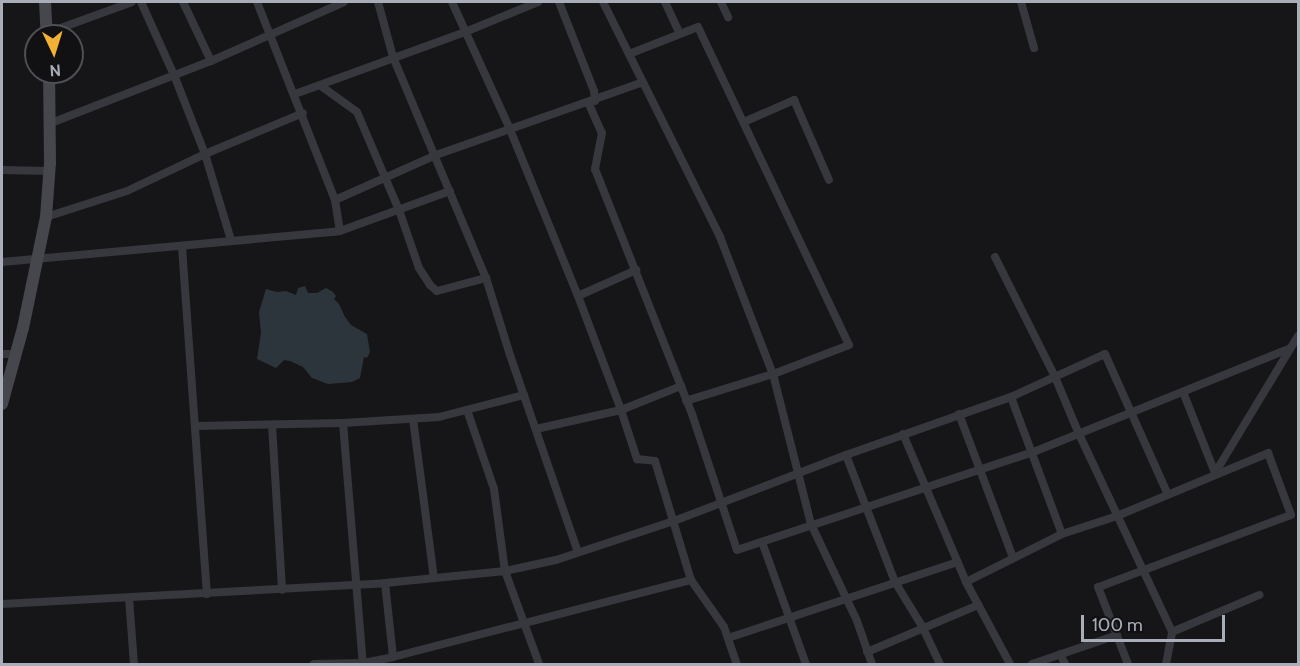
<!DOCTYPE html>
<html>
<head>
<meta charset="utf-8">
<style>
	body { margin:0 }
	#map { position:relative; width:1300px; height:666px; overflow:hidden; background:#161618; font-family:Cabin,sans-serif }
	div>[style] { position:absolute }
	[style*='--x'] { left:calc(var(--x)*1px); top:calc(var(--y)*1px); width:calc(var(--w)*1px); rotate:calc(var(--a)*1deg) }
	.water>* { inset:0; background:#2c353c }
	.street>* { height:8px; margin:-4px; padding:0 4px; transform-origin:4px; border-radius:4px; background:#37383d }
	.secondary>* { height:12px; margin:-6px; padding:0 6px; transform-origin:6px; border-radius:6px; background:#45474d }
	span { translate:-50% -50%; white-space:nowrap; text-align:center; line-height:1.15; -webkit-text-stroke:4.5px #111113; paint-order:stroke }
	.frame { position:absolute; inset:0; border:3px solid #a8adb8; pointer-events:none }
	.north { position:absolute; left:24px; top:24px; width:60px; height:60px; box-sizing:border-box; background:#111113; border:2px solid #4d4f55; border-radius:50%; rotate:176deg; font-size:16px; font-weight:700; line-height:24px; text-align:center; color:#a8adb8 }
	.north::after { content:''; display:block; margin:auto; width:21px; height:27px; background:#f2b134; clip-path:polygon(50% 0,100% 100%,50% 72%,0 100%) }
	.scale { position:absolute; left:1081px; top:615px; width:144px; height:27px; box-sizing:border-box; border:3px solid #a8adb8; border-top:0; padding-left:8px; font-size:18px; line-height:21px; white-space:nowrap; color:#a8adb8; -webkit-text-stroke:4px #111113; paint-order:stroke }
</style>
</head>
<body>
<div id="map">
	<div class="water">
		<div style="clip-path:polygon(305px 286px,308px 293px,317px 293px,326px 288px,333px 292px,336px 296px,334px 299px,339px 304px,345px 317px,351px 325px,367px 334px,370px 352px,367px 358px,364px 357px,360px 378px,352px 382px,328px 384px,312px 378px,303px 367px,290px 361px,284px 360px,276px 368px,257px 359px,261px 333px,259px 312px,266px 289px,277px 292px,286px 291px,296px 295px,298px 288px)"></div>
	</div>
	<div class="street">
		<div style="--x:141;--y:2;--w:80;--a:65.7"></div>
		<div style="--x:174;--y:75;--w:85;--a:68.6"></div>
		<div style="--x:205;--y:154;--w:90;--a:73.2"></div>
		<div style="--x:183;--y:2;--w:65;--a:64.6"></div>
		<div style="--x:257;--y:2;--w:213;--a:68.5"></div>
		<div style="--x:335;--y:200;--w:31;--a:81"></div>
		<div style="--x:378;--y:2;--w:57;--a:74.7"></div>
		<div style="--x:393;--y:57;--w:240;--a:67.2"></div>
		<div style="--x:486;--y:278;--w:81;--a:72.7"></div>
		<div style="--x:510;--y:355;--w:208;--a:71"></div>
		<div style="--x:452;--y:2;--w:137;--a:65.5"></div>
		<div style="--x:509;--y:127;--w:183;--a:67.8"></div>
		<div style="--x:578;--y:296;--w:122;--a:69.3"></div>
		<div style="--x:621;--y:410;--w:52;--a:71.9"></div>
		<div style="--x:637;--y:459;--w:18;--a:6"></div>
		<div style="--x:655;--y:461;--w:124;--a:73.2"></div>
		<div style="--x:691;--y:580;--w:57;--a:54.9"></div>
		<div style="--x:724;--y:627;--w:39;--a:71"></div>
		<div style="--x:559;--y:2;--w:96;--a:68.5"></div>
		<div style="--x:594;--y:91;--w:10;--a:84"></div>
		<div style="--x:603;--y:2;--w:263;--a:63.5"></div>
		<div style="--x:720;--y:237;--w:147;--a:68.9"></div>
		<div style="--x:773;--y:374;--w:155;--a:75.8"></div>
		<div style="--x:811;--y:524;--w:107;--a:64.6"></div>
		<div style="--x:857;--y:621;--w:46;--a:70.8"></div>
		<div style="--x:665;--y:2;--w:35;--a:65"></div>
		<div style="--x:721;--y:2;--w:17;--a:65"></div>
		<div style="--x:1021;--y:2;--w:48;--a:74.2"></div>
		<div style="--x:47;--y:33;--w:90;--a:-20"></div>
		<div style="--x:629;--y:54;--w:74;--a:-21.4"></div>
		<div style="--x:698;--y:27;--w:352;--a:64.6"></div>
		<div style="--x:849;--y:345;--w:81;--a:159.1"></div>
		<div style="--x:773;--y:374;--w:91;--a:162.8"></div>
		<div style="--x:321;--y:86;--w:44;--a:35.8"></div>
		<div style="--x:357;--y:112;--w:107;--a:66.8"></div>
		<div style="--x:399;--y:210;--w:61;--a:71"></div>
		<div style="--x:419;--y:268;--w:20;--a:57"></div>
		<div style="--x:430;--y:285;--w:9;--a:41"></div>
		<div style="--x:437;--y:291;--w:51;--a:-14.9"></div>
		<div style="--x:295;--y:94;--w:181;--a:-20"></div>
		<div style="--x:465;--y:32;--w:79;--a:-22.3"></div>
		<div style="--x:588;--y:102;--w:34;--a:66"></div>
		<div style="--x:602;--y:133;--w:37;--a:101"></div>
		<div style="--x:595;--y:169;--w:264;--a:68.4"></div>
		<div style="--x:692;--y:414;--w:143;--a:71.7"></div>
		<div style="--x:737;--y:550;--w:310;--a:-18.3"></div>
		<div style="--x:1031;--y:453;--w:278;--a:-22"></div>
		<div style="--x:744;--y:122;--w:55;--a:-23.7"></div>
		<div style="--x:794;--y:100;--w:87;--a:66.4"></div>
		<div style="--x:51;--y:123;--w:172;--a:-21.2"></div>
		<div style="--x:211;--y:61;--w:145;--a:-23.9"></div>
		<div style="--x:2;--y:170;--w:48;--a:1.2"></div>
		<div style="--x:335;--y:200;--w:111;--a:-24"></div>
		<div style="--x:436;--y:155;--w:219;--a:-19.4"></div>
		<div style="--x:46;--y:217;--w:85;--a:-17.8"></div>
		<div style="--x:127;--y:191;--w:86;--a:-25.4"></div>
		<div style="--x:205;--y:154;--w:106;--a:-22.7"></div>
		<div style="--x:182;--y:247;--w:348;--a:85.9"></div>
		<div style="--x:995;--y:257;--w:134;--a:63.4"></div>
		<div style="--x:1055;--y:377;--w:62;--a:67.2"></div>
		<div style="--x:1079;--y:434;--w:219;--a:64.8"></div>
		<div style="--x:2;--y:262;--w:339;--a:-5.2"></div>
		<div style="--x:340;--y:231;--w:117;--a:-20"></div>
		<div style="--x:578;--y:296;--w:64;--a:-24.1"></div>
		<div style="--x:2;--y:354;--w:14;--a:0"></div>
		<div style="--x:1183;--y:392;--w:87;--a:68.4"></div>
		<div style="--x:1011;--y:397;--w:146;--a:69.6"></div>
		<div style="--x:467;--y:410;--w:83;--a:71.1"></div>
		<div style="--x:494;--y:489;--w:83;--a:82.4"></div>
		<div style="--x:505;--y:571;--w:99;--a:69.9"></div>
		<div style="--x:959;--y:414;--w:154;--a:69.4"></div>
		<div style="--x:413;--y:419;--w:160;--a:82.5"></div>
		<div style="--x:343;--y:423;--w:242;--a:85.3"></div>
		<div style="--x:272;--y:425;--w:165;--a:86.5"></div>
		<div style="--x:195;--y:426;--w:148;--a:-1.2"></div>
		<div style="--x:343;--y:423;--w:96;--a:-3.6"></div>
		<div style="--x:439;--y:417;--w:88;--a:-14.5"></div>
		<div style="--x:536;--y:429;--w:87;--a:-12.6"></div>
		<div style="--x:621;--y:410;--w:65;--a:-21.8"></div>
		<div style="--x:903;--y:434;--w:161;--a:66.9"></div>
		<div style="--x:966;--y:582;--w:93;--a:61.8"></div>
		<div style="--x:846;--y:455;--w:136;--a:68.9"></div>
		<div style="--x:895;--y:582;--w:52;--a:58.5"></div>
		<div style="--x:922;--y:626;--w:42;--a:64.7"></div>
		<div style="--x:1215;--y:473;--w:160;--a:-58.8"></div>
		<div style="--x:762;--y:542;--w:130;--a:70.2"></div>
		<div style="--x:966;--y:582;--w:107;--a:-26.6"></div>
		<div style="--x:1062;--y:534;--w:58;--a:-18.1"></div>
		<div style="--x:1117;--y:516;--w:164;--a:-22.6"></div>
		<div style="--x:1268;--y:453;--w:66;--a:69.6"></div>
		<div style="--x:1291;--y:515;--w:206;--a:159.5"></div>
		<div style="--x:1098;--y:587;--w:83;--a:68.7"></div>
		<div style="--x:385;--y:583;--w:74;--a:83.8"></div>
		<div style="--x:129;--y:598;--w:66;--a:85.7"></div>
		<div style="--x:2;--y:604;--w:384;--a:-3.1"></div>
		<div style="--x:385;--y:583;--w:121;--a:-5.7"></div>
		<div style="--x:505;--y:571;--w:52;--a:-12.2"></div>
		<div style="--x:556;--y:560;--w:124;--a:-18.3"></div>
		<div style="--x:674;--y:521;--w:184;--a:-21"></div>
		<div style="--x:846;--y:455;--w:175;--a:-19.4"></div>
		<div style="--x:1011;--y:397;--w:103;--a:-24.6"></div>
		<div style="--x:1105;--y:354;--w:154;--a:65.9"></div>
		<div style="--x:728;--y:638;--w:242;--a:-18.3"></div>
		<div style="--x:867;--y:652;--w:121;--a:-22.9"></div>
		<div style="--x:1060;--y:654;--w:11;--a:63"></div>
		<div style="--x:314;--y:664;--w:49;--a:-1.2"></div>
		<div style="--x:363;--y:663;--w:31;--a:-11"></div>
		<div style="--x:393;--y:657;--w:308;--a:-14.5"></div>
		<div style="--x:1032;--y:664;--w:90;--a:-18.8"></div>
		<div style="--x:1166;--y:664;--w:33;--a:-79"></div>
		<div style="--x:1172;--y:632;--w:95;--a:-23"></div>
	</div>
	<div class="secondary">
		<div style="--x:45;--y:2;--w:34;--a:87"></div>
		<div style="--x:2;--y:404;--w:79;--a:-74.6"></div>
		<div style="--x:23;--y:328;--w:113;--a:-78.3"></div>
		<div style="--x:46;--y:217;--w:54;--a:-85.8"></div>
		<div style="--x:50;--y:163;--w:91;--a:-90.6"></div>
	</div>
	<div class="frame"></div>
	<div class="north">N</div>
	<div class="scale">100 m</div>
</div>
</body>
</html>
